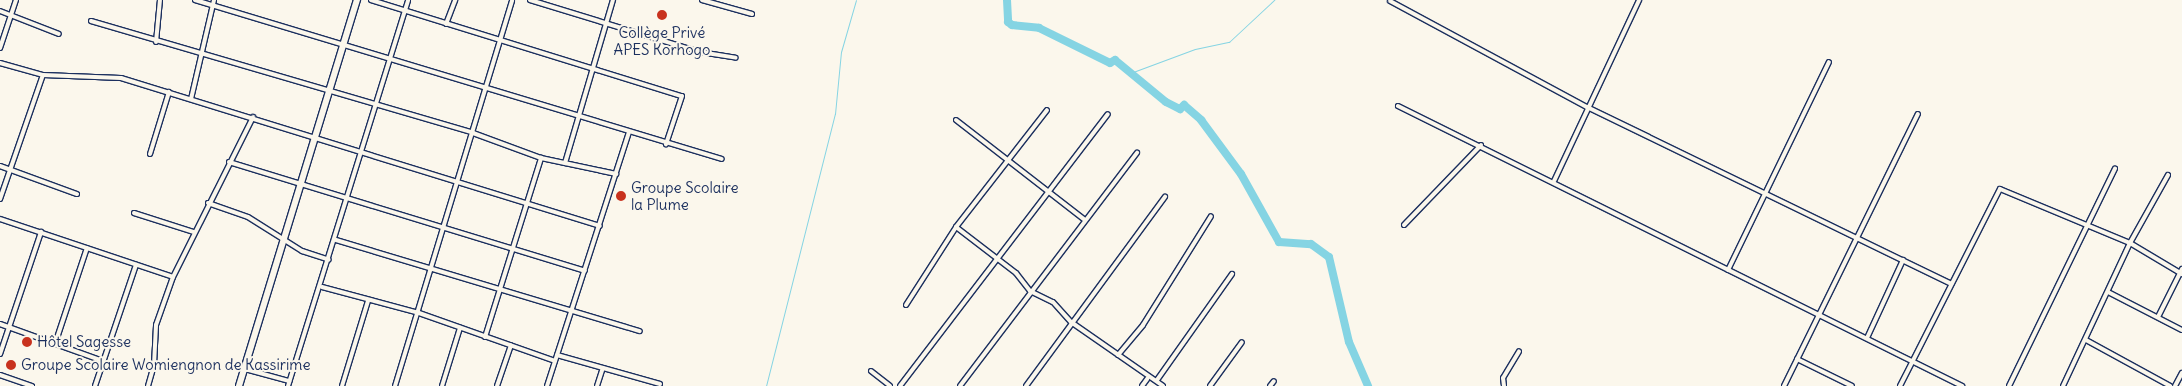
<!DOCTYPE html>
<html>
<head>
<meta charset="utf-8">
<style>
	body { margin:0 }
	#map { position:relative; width:2182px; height:386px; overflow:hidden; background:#fbf7ec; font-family:Delius,sans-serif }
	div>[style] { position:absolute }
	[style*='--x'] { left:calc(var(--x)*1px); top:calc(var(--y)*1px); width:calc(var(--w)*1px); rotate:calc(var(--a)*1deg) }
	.stream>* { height:1px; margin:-0.5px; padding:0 0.5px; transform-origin:0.5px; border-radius:0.5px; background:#85d4e3 }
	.river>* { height:8px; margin:-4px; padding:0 4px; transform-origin:4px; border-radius:4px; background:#85d4e3 }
	.roads { filter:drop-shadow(1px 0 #1b2f5e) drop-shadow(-1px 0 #1b2f5e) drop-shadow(0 1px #1b2f5e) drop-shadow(0 -1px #1b2f5e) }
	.street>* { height:4px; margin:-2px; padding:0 2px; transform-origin:2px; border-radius:2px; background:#fbf7ec }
	.secondary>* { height:5.5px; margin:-2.75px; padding:0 2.75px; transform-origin:2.75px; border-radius:2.75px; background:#fbf7ec }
	.dots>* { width:14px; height:14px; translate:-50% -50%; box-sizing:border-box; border:2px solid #fbf7ec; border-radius:50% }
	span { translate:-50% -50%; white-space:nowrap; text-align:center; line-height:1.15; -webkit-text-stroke:4px #fbf7ec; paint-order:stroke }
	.poi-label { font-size:15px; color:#1b2f5e }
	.left { translate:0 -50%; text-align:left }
</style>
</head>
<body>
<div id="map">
	<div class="stream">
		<div style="--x:1133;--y:72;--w:66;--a:-20.4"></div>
		<div style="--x:1195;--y:49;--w:35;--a:-12"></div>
		<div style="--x:1229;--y:42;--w:62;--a:-43"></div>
		<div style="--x:766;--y:386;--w:281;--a:-75.8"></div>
		<div style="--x:835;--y:114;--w:62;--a:-84.5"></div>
		<div style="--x:841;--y:52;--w:54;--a:-73.9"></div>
	</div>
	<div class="river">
		<div style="--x:1007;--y:0;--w:22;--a:87"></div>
		<div style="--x:1008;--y:22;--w:5;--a:37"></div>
		<div style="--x:1012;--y:25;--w:27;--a:6"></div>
		<div style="--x:1039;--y:28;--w:79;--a:26.2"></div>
		<div style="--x:1110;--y:63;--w:6;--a:-31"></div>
		<div style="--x:1115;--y:60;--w:66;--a:39.5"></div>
		<div style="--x:1166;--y:102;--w:16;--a:27"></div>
		<div style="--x:1180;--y:109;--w:6;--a:-45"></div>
		<div style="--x:1184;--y:105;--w:23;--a:41"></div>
		<div style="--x:1201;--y:120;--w:67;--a:53.5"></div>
		<div style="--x:1241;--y:174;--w:78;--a:60.8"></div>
		<div style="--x:1279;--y:242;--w:32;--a:4"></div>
		<div style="--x:1311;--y:244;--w:22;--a:36"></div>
		<div style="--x:1329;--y:257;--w:87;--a:76.8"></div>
		<div style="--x:1349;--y:342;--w:48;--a:66.6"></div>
	</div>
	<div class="roads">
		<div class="street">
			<div style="--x:195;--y:0;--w:550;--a:16.79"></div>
			<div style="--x:371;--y:0;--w:325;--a:17.2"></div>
			<div style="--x:682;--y:96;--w:51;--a:108.4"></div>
			<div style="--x:530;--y:0;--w:178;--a:17"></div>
			<div style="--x:700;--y:52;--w:36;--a:9"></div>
			<div style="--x:702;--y:0;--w:52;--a:15.6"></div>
			<div style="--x:1390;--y:1;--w:224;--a:28.3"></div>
			<div style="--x:1587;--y:107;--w:405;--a:25.9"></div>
			<div style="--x:0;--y:11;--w:63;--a:21.3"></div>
			<div style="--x:91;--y:21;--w:398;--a:16.3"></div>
			<div style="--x:473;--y:133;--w:72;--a:20.2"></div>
			<div style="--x:541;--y:158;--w:77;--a:12"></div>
			<div style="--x:446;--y:24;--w:26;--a:-69"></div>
			<div style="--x:156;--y:42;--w:42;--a:-84.6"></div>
			<div style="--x:0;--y:48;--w:51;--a:-71.6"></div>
			<div style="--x:0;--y:63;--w:45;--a:15.6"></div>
			<div style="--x:43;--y:75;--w:78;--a:2.2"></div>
			<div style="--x:121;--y:78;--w:501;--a:17.17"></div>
			<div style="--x:191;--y:99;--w:102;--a:-76.9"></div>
			<div style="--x:1398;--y:106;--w:630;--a:26.4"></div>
			<div style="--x:956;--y:120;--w:163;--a:37.8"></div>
			<div style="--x:150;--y:154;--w:65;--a:-73"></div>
			<div style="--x:229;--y:162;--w:372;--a:17"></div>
			<div style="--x:565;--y:163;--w:170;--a:-73.6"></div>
			<div style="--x:0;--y:166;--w:82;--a:20"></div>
			<div style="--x:1554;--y:181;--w:200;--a:-64.8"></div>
			<div style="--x:0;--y:199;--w:131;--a:-70.9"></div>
			<div style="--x:208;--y:203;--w:42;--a:19.3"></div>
			<div style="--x:248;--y:217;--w:64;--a:32.2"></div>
			<div style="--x:302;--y:251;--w:28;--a:18"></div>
			<div style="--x:134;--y:213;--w:63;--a:17.6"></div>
			<div style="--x:0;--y:219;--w:182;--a:18.5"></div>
			<div style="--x:1404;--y:225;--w:111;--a:-46.1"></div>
			<div style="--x:956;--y:227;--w:76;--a:37.5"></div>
			<div style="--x:1016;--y:273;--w:23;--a:52"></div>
			<div style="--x:1030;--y:291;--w:25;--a:26"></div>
			<div style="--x:1053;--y:302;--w:27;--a:48"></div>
			<div style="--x:1071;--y:322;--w:112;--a:34.8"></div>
			<div style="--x:336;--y:240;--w:317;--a:16.7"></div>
			<div style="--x:1728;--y:270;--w:231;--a:-64.1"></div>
			<div style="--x:322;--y:287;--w:100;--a:15"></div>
			<div style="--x:419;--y:313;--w:144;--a:19.4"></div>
			<div style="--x:2108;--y:292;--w:83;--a:27.2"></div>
			<div style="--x:906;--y:305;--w:93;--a:-57.3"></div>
			<div style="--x:956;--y:227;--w:148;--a:-52.1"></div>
			<div style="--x:2158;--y:317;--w:54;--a:-63.4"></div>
			<div style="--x:0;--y:324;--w:109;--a:19.8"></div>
			<div style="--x:485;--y:337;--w:188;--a:-72.6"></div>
			<div style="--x:1867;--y:338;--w:86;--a:-65.2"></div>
			<div style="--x:2086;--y:340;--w:96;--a:28.7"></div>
			<div style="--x:55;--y:344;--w:101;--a:-71.6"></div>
			<div style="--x:0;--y:354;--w:129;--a:-71.4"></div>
			<div style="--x:557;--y:355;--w:107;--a:15.7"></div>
			<div style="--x:1118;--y:355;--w:39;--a:-50"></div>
			<div style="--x:1143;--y:325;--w:128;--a:-58"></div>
			<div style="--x:1797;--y:359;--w:61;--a:26.1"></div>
			<div style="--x:245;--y:369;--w:46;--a:15.3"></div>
			<div style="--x:871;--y:371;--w:24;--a:38"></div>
			<div style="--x:0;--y:375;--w:34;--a:19"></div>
			<div style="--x:1157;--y:380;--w:130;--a:-54.7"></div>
			<div style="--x:95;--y:386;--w:128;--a:-71.3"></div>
			<div style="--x:148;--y:386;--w:22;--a:-74"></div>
			<div style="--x:154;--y:365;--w:40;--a:-87.1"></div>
			<div style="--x:156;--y:325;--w:51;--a:-70.5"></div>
			<div style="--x:173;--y:277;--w:179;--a:-63.4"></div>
			<div style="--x:288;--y:386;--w:404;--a:-72.7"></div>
			<div style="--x:342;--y:386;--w:89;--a:-73"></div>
			<div style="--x:395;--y:386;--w:403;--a:-73.1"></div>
			<div style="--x:442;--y:386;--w:61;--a:-72.8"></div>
			<div style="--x:497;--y:386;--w:43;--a:-71.1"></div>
			<div style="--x:547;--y:386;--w:267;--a:-72.1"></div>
			<div style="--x:597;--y:386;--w:19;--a:-72"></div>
			<div style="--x:900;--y:386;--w:342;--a:-52.6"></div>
			<div style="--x:960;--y:386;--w:293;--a:-52.8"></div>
			<div style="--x:1026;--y:386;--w:235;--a:-53.7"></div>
			<div style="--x:1142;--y:386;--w:9;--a:-54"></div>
			<div style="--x:1210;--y:386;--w:54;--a:-54"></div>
			<div style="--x:1270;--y:386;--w:6;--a:-51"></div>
			<div style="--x:1504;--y:386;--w:8;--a:-97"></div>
			<div style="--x:1503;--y:378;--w:31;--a:-59"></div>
			<div style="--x:1784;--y:386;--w:303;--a:-63.8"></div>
			<div style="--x:1900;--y:386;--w:221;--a:-63.1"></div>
			<div style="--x:2000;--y:189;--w:141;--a:22.6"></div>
			<div style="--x:2130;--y:243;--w:61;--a:30.8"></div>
			<div style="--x:2009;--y:386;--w:242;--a:-64"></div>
			<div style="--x:2063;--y:386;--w:158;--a:-64.9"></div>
			<div style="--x:2130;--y:243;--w:78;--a:-60.8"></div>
			<div style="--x:2175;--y:386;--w:15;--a:-62"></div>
		</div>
		<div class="secondary">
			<div style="--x:239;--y:386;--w:404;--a:-73"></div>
		</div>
	</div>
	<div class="dots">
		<div style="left:662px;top:15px;background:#c8321e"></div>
		<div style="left:621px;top:196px;background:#c8321e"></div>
		<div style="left:27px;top:342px;background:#c8321e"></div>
		<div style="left:11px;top:365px;background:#c8321e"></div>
	</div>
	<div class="poi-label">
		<span style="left:662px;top:41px">Collège Privé<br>APES Korhogo</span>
		<span class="left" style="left:631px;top:196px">Groupe Scolaire<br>la Plume</span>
		<span class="left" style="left:37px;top:342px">Hôtel Sagesse</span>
		<span class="left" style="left:21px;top:365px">Groupe Scolaire Womiengnon de Kassirime</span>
	</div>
</div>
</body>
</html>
